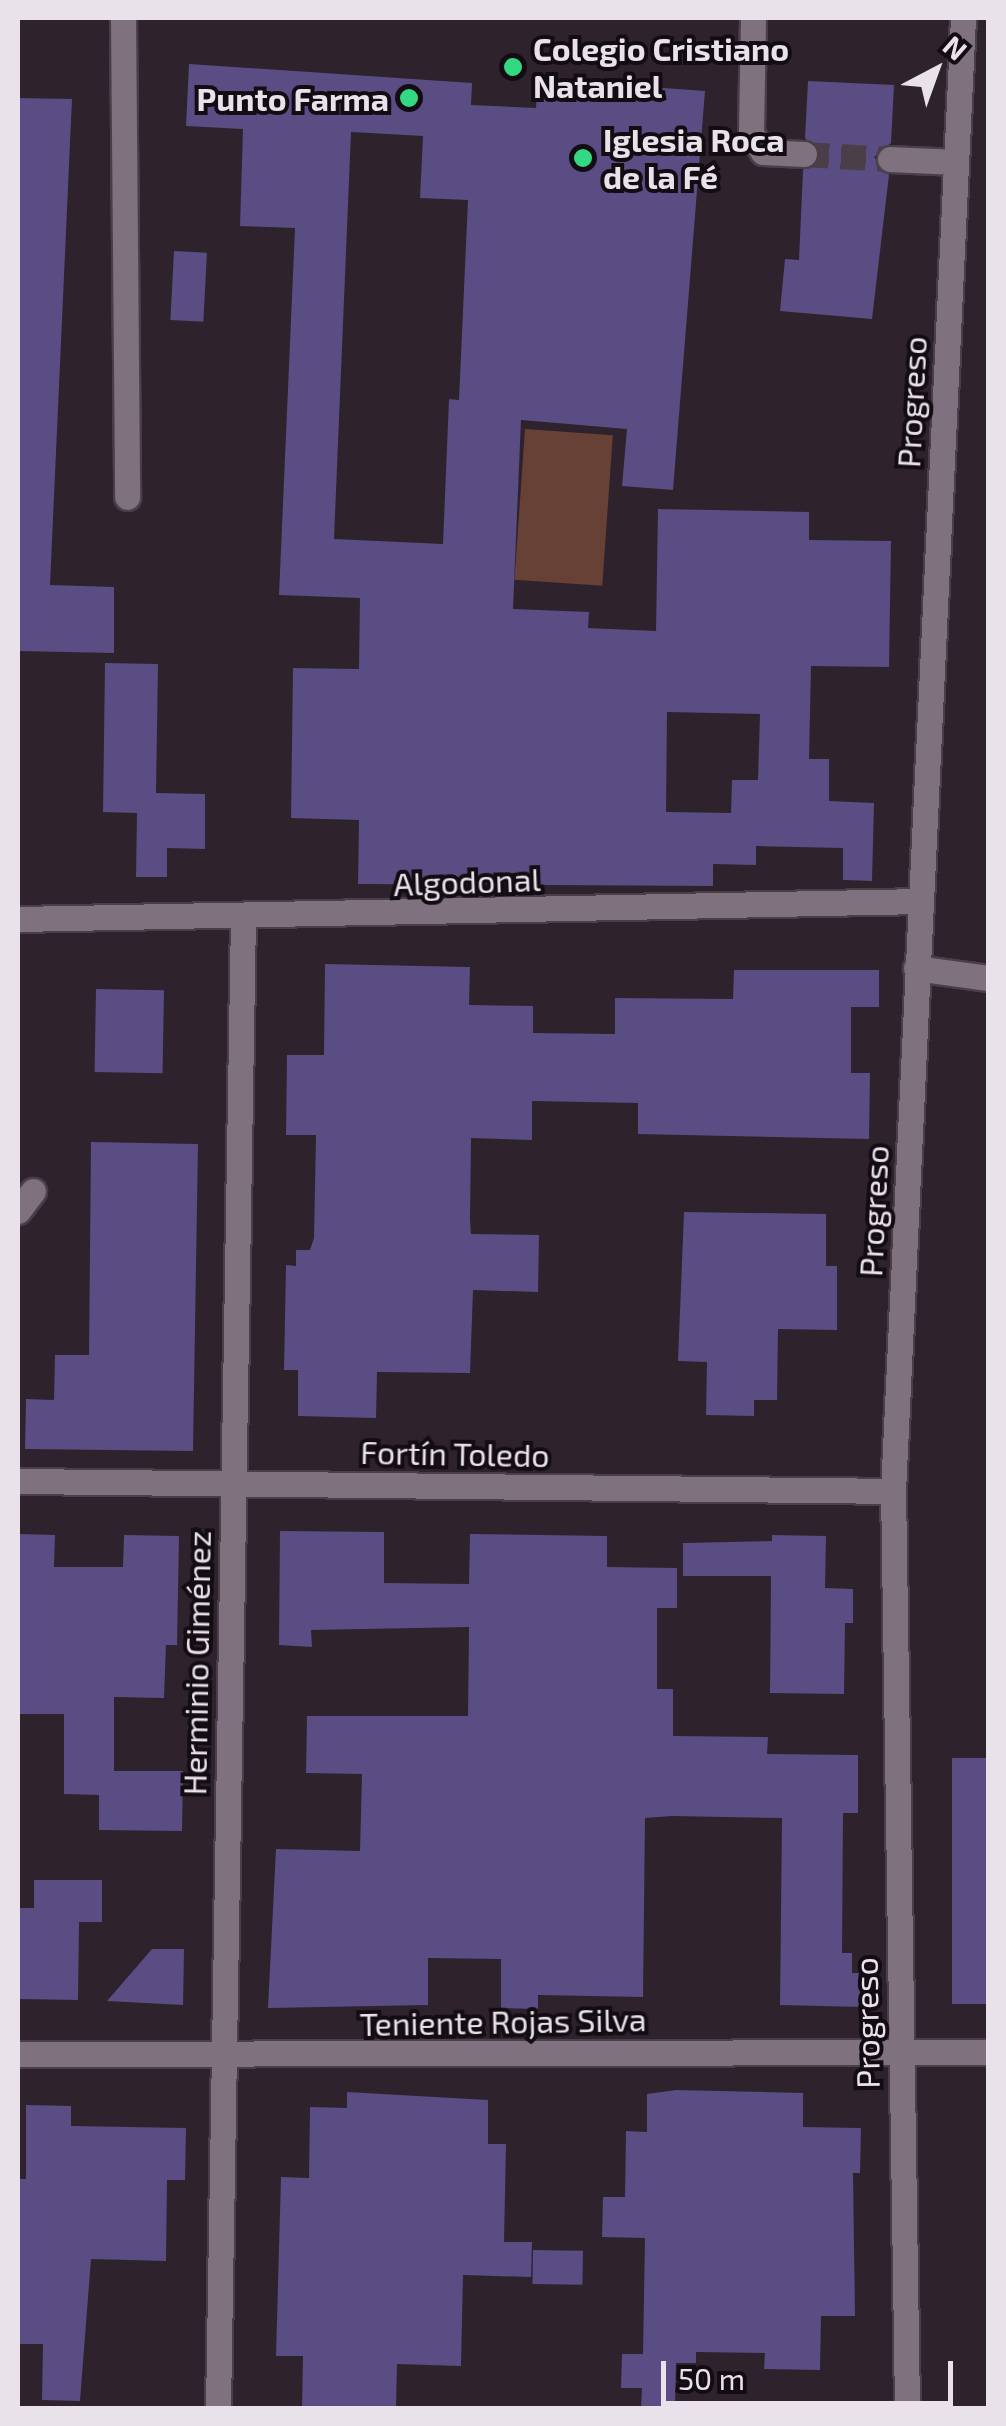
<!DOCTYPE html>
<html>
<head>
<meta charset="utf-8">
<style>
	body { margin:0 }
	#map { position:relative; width:1006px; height:2426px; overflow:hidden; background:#2e222d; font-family:"Exo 2",sans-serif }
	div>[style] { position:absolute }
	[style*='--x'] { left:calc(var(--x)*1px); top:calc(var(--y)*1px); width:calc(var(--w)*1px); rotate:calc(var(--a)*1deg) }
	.green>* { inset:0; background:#684136; transform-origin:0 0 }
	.building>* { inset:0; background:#594d83; transform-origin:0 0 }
	.minor-tunnel>* { height:25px; margin-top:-12.5px; transform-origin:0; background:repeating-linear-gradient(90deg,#4a3f49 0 25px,transparent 0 37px) }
	.roads { filter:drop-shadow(2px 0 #493f49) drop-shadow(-2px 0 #493f49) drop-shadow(0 2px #493f49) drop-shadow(0 -2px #493f49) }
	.minor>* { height:25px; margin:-12.5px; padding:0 12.5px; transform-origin:12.5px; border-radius:12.5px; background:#80717f }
	.dots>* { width:28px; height:28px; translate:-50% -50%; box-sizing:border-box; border:5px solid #130d13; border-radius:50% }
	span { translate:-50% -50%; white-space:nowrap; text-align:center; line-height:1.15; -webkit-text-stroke:8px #130d13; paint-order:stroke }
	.poi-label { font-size:32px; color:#eae2ea; font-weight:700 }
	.left { translate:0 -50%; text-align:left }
	.right { translate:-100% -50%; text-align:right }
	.street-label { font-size:32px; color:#eae2ea }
	.frame { position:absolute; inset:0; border:20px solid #eae2ea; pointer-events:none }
	.north { position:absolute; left:886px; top:20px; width:100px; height:100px; -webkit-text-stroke:8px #130d13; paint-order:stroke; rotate:41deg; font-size:28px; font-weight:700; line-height:40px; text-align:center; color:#eae2ea }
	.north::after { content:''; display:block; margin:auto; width:35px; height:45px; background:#eae2ea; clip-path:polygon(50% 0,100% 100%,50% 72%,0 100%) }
	.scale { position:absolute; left:661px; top:2361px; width:292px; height:45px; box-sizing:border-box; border:5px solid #eae2ea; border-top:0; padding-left:12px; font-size:30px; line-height:35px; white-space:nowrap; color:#eae2ea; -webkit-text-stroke:8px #130d13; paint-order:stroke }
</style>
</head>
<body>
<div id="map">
	<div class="green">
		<div style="left:525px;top:429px;width:88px;height:151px;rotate:4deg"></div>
	</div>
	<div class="building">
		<div style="clip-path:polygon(evenodd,189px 64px,472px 83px,471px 105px,536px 108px,537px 94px,649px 99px,650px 87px,705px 91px,673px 490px,622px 486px,627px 429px,521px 420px,513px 609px,589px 612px,588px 628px,656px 631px,658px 509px,809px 512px,809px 540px,891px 541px,889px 667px,811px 666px,809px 759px,829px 759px,829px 801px,874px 803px,872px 881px,843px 880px,843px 848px,756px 846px,756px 865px,713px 864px,713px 886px,358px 884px,359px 820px,291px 818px,293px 668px,359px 669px,360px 598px,279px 595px,295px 228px,240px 226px,243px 129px,186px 126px,189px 64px,351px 132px,423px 136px,420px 198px,468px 200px,459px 400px,449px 399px,443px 544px,334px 539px,351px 132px,189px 64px,667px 712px,760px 714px,758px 780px,732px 780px,731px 813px,666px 812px,667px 712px)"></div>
		<div style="clip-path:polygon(808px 81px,894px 85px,891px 143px,874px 157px,889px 175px,872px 319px,780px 311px,785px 259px,799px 260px,803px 170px,820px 156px,805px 138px)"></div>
		<div style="clip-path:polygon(18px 98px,72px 99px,50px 585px,114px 587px,114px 653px,18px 651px)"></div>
		<div style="left:174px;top:251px;width:33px;height:69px;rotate:3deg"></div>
		<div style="clip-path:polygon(105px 663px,158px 664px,156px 793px,205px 794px,205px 849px,167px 848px,167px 877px,136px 877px,137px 813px,103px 812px)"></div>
		<div style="clip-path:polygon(325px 964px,470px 967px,469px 1005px,533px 1006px,533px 1033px,615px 1034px,615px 998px,733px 999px,734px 970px,879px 970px,879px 1007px,851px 1007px,851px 1073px,870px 1073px,869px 1139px,638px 1134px,638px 1103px,532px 1101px,532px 1140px,471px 1138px,470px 1219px,471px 1234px,539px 1235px,538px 1292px,473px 1290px,470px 1373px,377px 1372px,376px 1418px,298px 1416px,298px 1370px,284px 1370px,286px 1265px,296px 1266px,296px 1250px,310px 1250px,314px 1238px,316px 1135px,286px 1135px,287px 1055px,324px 1055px)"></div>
		<div style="left:96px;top:989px;width:68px;height:83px;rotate:1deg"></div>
		<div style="clip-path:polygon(91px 1142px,198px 1144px,193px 1451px,25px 1449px,26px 1399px,54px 1400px,55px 1355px,89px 1355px)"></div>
		<div style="clip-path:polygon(684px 1212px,826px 1214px,826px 1266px,837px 1266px,837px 1330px,778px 1329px,777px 1400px,754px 1400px,754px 1416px,706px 1415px,707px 1362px,678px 1361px)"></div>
		<div style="clip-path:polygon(280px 1531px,384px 1532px,384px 1583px,469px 1584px,470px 1534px,607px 1536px,607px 1567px,677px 1568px,677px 1608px,657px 1608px,657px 1689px,673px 1689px,673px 1736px,768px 1737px,767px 1754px,858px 1755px,858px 1813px,843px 1813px,842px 1953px,852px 1953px,852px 1973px,862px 1973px,862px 2007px,780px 2005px,782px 1818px,672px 1816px,645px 1818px,643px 1997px,538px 1995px,538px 2009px,501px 2008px,501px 1959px,428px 1958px,428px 2005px,268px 2008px,276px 1849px,360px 1851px,362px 1774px,306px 1773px,307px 1716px,468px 1716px,469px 1627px,311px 1630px,312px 1647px,279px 1645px)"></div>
		<div style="clip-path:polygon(19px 1534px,55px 1535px,54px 1567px,123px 1567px,124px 1535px,179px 1536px,177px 1645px,166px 1645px,164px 1698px,114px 1697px,114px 1771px,183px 1771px,182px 1831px,99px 1830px,99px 1795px,64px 1794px,64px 1714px,18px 1714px)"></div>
		<div style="clip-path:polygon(772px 1535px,826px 1536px,825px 1588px,853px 1589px,853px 1623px,845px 1623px,844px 1694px,770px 1693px,771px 1576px,683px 1576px,683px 1543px,772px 1541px)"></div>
		<div style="left:952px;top:1758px;width:36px;height:246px"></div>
		<div style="clip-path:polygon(34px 1880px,102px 1880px,102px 1922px,79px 1922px,78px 2000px,18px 1999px,18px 1908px,34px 1908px)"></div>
		<div style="clip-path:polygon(152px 1949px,184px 1949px,183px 2005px,107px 2001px)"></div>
		<div style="clip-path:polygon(676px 2090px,803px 2093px,803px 2127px,861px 2128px,860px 2173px,853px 2173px,855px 2316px,821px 2316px,820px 2370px,764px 2369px,765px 2353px,696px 2352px,696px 2363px,676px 2363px,675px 2408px,641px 2408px,642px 2388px,621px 2388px,622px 2354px,643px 2354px,645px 2238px,602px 2237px,603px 2197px,625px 2197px,626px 2131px,647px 2132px,647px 2094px)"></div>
		<div style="clip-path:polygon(347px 2092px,488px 2100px,488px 2144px,506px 2144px,504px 2242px,532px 2242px,531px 2277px,463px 2275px,461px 2366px,397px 2364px,396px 2408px,302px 2408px,303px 2356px,276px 2356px,281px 2177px,309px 2178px,310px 2107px,347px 2108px)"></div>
		<div style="clip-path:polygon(26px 2105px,71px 2106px,71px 2126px,186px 2128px,185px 2180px,167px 2180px,166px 2261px,91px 2259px,80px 2401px,42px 2400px,43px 2344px,18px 2344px,18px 2179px,26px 2179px)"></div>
		<div style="left:533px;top:2250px;width:50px;height:34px;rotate:1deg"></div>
	</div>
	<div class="minor-tunnel">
		<div style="--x:804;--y:154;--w:86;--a:3.3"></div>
	</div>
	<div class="roads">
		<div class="minor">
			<div style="--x:123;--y:18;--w:479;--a:89.5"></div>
			<div style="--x:753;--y:18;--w:115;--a:91"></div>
			<div style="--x:751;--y:133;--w:22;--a:58"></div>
			<div style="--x:763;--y:152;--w:41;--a:2.8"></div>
			<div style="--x:890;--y:159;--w:66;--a:2.6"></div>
			<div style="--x:18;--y:919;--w:901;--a:-1.14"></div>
			<div style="--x:916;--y:968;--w:73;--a:7.9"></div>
			<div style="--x:18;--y:1211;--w:25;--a:-53"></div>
			<div style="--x:18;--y:1481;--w:875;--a:0.65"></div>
			<div style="--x:18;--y:2054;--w:970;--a:-0.12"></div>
			<div style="--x:218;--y:2408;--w:1488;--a:-89.04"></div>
			<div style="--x:907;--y:2408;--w:917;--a:-90.87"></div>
			<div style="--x:893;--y:1491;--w:1475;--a:-87.28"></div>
		</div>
	</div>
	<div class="dots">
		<div style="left:513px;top:67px;background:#32d882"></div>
		<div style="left:409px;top:98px;background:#32d882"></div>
		<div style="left:583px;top:158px;background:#32d882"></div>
	</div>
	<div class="poi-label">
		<span class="left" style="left:533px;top:67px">Colegio Cristiano<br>Nataniel</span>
		<span class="right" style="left:389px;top:98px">Punto Farma</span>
		<span class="left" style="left:603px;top:158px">Iglesia Roca<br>de la Fé</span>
	</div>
	<div class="street-label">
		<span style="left:911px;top:402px;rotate:-87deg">Progreso</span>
		<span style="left:467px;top:881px;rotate:-2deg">Algodonal</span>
		<span style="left:873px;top:1211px;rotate:-87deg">Progreso</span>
		<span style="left:455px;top:1453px;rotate:1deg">Fortín Toledo</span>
		<span style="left:196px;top:1663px;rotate:-89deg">Herminio Giménez</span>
		<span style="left:503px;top:2021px;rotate:-1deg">Teniente Rojas Silva</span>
		<span style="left:866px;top:2023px;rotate:-91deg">Progreso</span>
	</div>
	<div class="frame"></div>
	<div class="north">N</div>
	<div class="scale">50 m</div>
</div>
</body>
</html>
